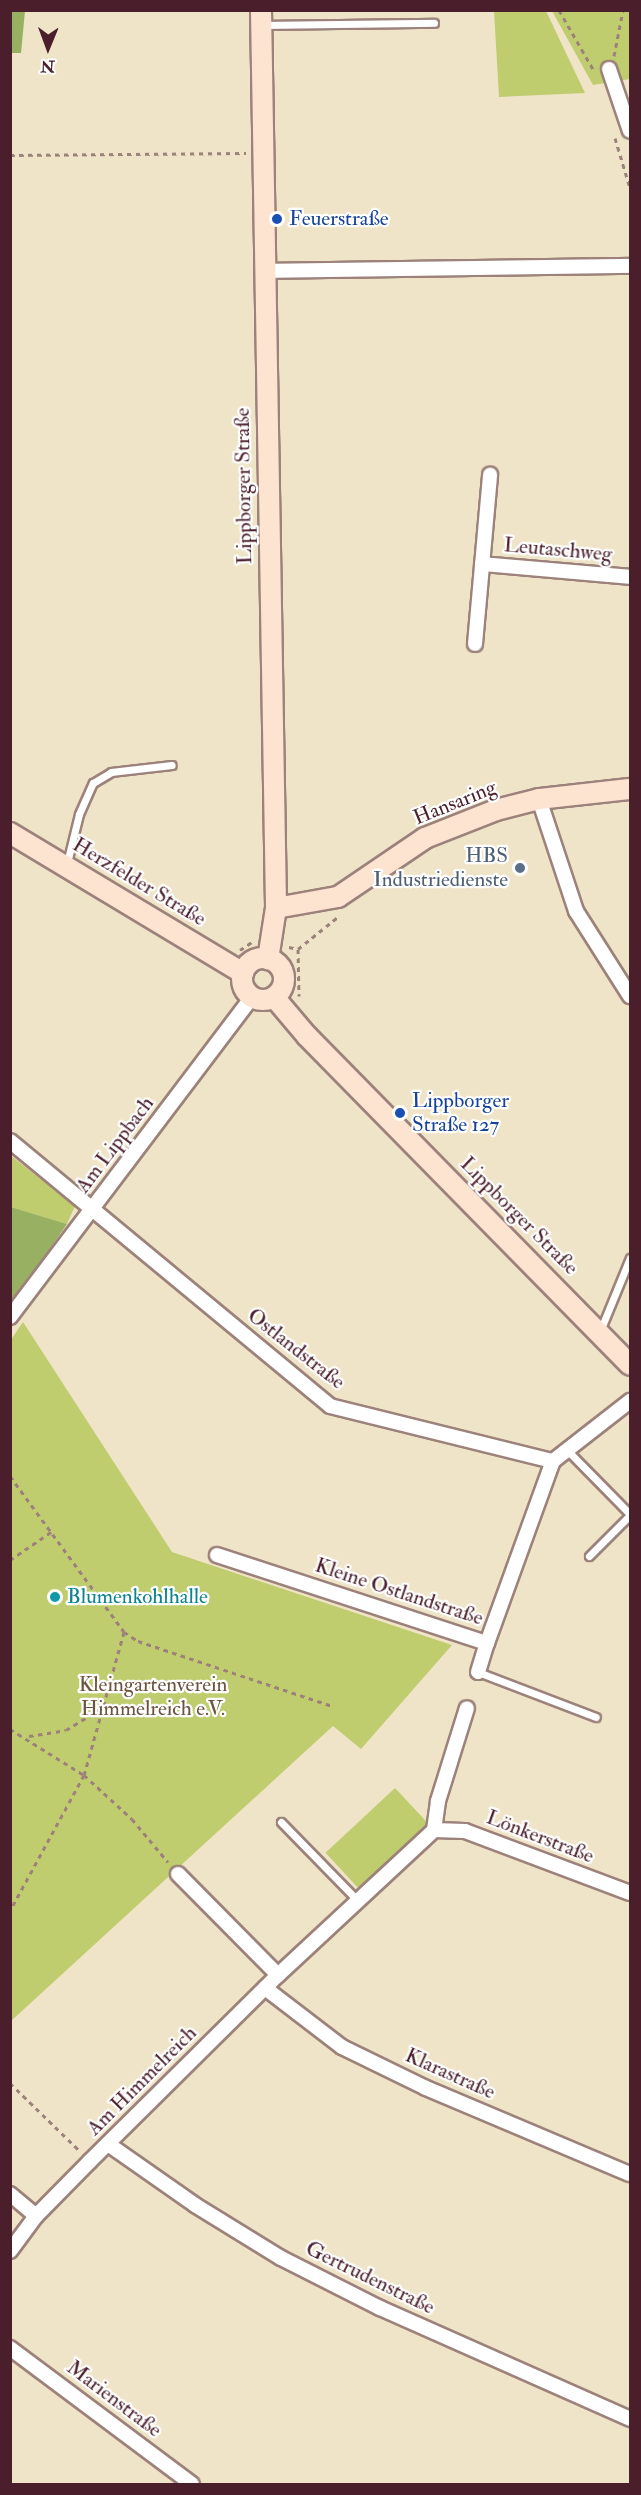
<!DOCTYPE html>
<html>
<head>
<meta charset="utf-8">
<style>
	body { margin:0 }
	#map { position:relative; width:641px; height:2495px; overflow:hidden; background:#efe4c8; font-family:"IM FELL Double Pica",serif }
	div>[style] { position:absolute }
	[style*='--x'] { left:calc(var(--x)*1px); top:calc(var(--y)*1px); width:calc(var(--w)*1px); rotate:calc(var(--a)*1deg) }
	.green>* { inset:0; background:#bfcd6f; transform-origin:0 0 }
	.forest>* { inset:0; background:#97b062 }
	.path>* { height:3px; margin-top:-1.5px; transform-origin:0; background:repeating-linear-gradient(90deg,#9c827a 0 4.5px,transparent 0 9px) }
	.roads { filter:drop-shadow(2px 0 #9c827a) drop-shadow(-2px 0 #9c827a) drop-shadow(0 2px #9c827a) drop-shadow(0 -2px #9c827a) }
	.lane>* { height:7px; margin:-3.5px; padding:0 3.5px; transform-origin:3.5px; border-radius:3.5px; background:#fff }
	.street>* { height:14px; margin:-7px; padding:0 7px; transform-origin:7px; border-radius:7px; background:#fff }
	.secondary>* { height:20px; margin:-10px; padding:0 10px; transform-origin:10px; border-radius:10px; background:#fde4d1 }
	.secondary>.ring { margin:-10px; padding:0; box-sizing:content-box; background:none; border:20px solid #fde4d1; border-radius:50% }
	.dots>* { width:16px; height:16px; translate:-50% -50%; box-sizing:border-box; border:3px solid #fff; border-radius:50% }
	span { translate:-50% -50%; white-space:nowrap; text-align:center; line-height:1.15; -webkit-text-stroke:4.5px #fff; paint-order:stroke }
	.transit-label { font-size:21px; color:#164399 }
	.left { translate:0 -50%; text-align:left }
	.street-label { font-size:21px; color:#4a1f2b }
	.service-label { font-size:21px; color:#4e5e75 }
	.right { translate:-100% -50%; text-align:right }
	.culture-label { font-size:21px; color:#0d838f }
	.park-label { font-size:21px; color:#6d533f }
	.frame { position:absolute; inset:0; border:12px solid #4a1f2b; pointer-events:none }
	.north { position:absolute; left:18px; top:18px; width:60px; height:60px; -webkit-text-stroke:4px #fff; paint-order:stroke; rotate:181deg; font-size:16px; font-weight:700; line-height:24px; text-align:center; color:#4a1f2b }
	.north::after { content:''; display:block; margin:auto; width:21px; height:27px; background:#4a1f2b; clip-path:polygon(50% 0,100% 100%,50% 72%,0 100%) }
</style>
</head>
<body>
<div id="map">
	<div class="green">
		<div style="clip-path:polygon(494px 11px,546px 11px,585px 93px,499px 97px)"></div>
		<div style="clip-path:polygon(552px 11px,630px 11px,630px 79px,593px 85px)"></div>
		<div style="clip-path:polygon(10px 1155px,75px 1206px,67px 1224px,11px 1207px)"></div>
		<div style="clip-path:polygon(23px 1322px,172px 1552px,452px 1645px,361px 1749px,333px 1726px,11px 2021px,10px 1341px)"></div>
		<div style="left:395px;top:1788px;width:49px;height:95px;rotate:47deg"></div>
	</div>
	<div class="forest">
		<div style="clip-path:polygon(11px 10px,25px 11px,21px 53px,11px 53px)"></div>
		<div style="clip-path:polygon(11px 1207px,67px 1224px,11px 1305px,10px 1207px)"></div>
	</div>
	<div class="path">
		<div style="--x:559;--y:10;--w:68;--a:60"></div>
		<div style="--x:614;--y:56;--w:47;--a:-78.9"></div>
		<div style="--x:615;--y:138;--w:52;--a:73.3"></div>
		<div style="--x:10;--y:155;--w:236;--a:-0.5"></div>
		<div style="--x:289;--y:947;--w:9;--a:13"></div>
		<div style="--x:298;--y:949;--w:47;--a:88.8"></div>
		<div style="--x:298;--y:949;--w:53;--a:-38.8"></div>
		<div style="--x:240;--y:950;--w:14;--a:-34"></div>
		<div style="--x:10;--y:1476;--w:193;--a:53.8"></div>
		<div style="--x:124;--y:1632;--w:148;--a:105.6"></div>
		<div style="--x:84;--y:1775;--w:65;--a:42.5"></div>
		<div style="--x:132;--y:1819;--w:56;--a:50.1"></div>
		<div style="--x:10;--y:1560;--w:50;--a:-34.3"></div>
		<div style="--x:124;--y:1632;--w:17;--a:33"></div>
		<div style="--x:138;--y:1641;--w:205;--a:18.5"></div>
		<div style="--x:10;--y:1729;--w:87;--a:31.9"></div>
		<div style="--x:84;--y:1775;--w:155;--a:118.6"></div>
		<div style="--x:29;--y:1736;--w:37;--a:-9"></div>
		<div style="--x:66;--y:1730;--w:42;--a:-31.4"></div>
		<div style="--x:10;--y:2083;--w:98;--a:44.2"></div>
	</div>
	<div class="roads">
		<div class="lane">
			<div style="--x:263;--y:25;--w:171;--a:-0.7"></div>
			<div style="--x:67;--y:863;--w:50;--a:-76.2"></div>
			<div style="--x:79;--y:814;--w:34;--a:-66"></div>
			<div style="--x:93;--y:783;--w:21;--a:-31"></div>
			<div style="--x:111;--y:772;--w:61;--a:-6.5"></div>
			<div style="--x:600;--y:1331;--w:79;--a:-67.7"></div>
			<div style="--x:567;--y:1450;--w:90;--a:45.5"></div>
			<div style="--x:589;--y:1556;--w:58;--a:-45"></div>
			<div style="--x:478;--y:1672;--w:126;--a:20.9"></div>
			<div style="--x:281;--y:1822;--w:109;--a:45.7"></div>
		</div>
		<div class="street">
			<div style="--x:609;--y:69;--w:65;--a:71.3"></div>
			<div style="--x:264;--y:271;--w:366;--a:-0.8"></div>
			<div style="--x:482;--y:564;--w:149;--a:5"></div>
			<div style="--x:475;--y:644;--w:170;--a:-84.9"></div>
			<div style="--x:539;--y:799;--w:118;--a:71.7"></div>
			<div style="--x:576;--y:911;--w:101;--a:57.6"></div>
			<div style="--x:10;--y:1141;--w:415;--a:39.6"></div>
			<div style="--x:330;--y:1406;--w:230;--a:13.9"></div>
			<div style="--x:553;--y:1461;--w:98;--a:-37.9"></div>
			<div style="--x:10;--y:1317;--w:401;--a:-52.9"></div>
			<div style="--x:217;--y:1555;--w:284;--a:18.1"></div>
			<div style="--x:487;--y:1643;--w:194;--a:-70.1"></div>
			<div style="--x:478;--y:1672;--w:30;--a:-73"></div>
			<div style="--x:434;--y:1830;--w:31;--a:2"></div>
			<div style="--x:465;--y:1831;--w:176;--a:20.6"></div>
			<div style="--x:178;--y:1874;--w:142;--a:45.3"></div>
			<div style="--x:265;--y:1988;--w:97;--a:37.5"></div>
			<div style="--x:342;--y:2047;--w:93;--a:26"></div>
			<div style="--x:426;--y:2088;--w:221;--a:22.9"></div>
			<div style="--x:108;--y:2144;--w:106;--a:35"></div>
			<div style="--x:195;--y:2205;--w:101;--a:31.6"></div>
			<div style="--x:281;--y:2258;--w:111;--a:26.8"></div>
			<div style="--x:380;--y:2308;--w:274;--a:23.9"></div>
			<div style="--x:10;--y:2194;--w:34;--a:40"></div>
			<div style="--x:10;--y:2251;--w:44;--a:-53.4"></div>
			<div style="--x:36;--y:2216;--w:77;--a:-45.5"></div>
			<div style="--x:90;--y:2161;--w:264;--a:-44.7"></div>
			<div style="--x:278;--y:1975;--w:213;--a:-42.9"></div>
			<div style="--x:434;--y:1830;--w:29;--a:-82"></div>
			<div style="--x:438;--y:1801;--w:97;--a:-72.7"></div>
			<div style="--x:10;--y:2348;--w:227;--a:36.8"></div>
		</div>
		<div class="secondary">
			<div style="--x:261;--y:10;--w:898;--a:89.04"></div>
			<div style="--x:276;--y:908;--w:52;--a:98.9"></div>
			<div style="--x:10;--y:833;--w:272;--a:31"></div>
			<div style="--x:276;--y:908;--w:63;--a:-10.1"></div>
			<div style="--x:338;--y:897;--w:105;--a:-34.1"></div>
			<div style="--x:425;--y:838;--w:76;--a:-21.5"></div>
			<div style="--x:496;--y:810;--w:44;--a:-14.3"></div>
			<div style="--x:539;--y:799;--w:92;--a:-6.3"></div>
			<div class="ring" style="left:242px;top:958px;width:22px;height:22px"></div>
			<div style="--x:274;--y:997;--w:51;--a:49.8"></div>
			<div style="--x:307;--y:1036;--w:461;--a:45.5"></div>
		</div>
	</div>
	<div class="dots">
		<div style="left:277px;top:219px;background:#1a4fb4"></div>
		<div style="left:520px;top:868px;background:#5c6f8a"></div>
		<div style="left:400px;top:1113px;background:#1a4fb4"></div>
		<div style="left:55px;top:1597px;background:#0f9aa8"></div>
	</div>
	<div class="transit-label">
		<span class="left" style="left:289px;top:219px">Feuerstraße</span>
		<span class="left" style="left:412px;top:1113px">Lippborger<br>Straße 127</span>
	</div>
	<div class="street-label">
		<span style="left:244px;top:486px;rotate:-91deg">Lippborger Straße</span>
		<span style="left:558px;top:550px;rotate:5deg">Leutaschweg</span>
		<span style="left:455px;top:803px;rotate:-22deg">Hansaring</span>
		<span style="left:139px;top:882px;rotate:31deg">Herzfelder Straße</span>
		<span style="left:115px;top:1145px;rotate:-53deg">Am Lippbach</span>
		<span style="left:519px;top:1216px;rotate:45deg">Lippborger Straße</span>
		<span style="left:296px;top:1349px;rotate:38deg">Ostlandstraße</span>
		<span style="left:399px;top:1592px;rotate:18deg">Kleine Ostlandstraße</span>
		<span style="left:540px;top:1837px;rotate:21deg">Lönkerstraße</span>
		<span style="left:450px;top:2074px;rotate:24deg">Klarastraße</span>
		<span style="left:142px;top:2081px;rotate:-45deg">Am Himmelreich</span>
		<span style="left:370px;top:2278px;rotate:26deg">Gertrudenstraße</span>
		<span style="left:114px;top:2399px;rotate:37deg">Marienstraße</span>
	</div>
	<div class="service-label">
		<span class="right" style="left:508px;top:868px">HBS<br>Industriedienste</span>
	</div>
	<div class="culture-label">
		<span class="left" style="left:67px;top:1597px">Blumenkohlhalle</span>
	</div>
	<div class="park-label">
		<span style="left:153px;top:1697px">Kleingartenverein<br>Himmelreich e.V.</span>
	</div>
	<div class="frame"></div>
	<div class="north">N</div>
</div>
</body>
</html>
